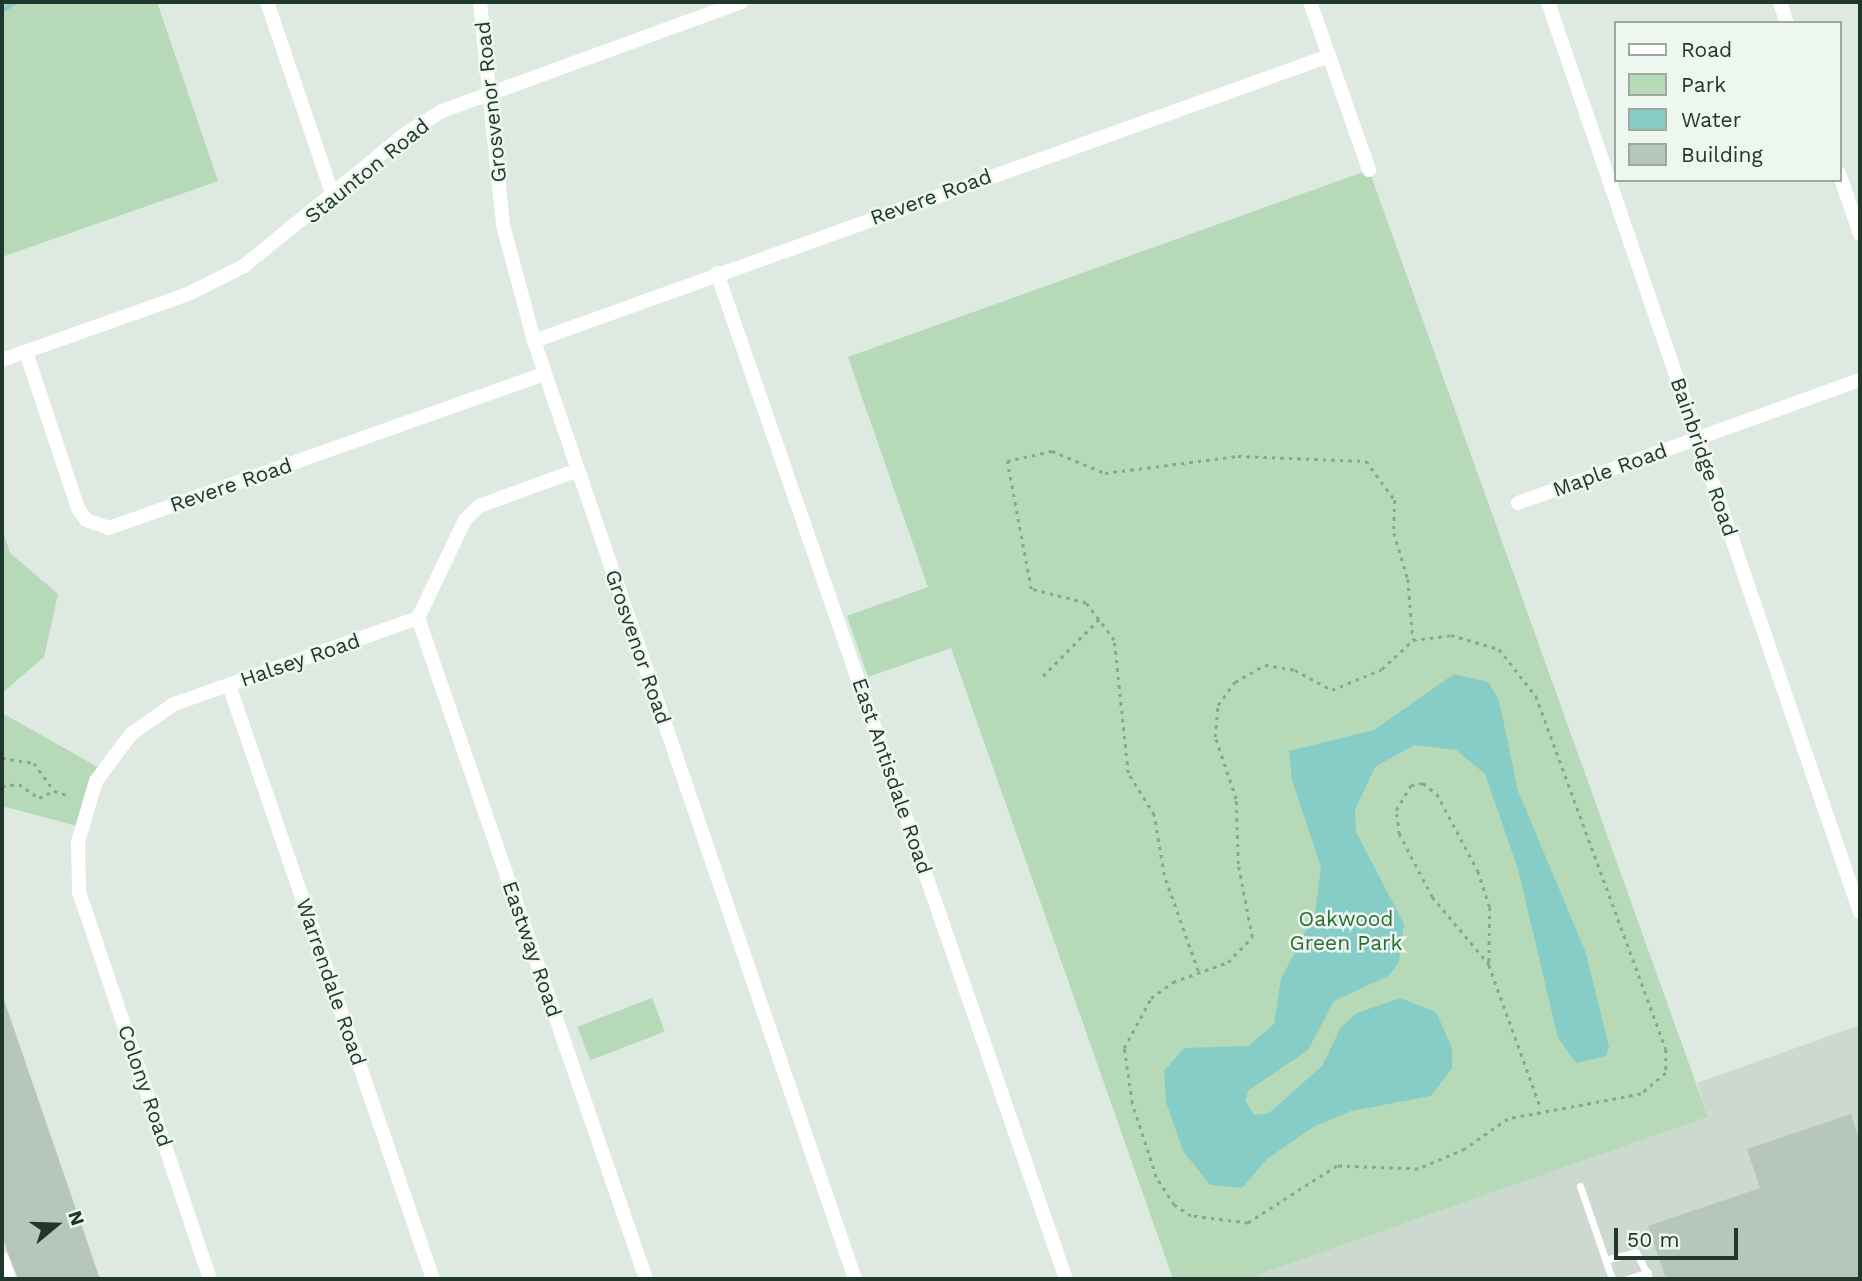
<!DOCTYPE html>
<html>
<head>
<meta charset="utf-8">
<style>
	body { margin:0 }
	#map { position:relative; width:1862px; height:1281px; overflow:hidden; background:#dde9e1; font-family:"Work Sans",sans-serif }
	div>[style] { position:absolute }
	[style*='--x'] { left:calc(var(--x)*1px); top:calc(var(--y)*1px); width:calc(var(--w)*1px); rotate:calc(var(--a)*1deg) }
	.built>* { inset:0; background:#ccd8d0 }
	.green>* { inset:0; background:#b6dab7; transform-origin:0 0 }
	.water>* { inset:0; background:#86cdc7 }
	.stream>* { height:5px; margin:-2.5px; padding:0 2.5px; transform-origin:2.5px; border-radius:2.5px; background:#86cdc7 }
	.building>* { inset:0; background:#b6c6bc }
	.path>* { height:2.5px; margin-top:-1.25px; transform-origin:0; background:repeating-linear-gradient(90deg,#7eac93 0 3.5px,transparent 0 8.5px) }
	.service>* { height:7px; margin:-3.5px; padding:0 3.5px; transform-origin:3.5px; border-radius:3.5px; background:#fff }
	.minor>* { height:14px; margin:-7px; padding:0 7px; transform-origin:7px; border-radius:7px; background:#fff }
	span { translate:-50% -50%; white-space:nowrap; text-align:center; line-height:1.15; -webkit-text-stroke:5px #edf6ef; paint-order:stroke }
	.street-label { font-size:21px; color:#20372b }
	.park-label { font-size:21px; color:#2b6d35 }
	.frame { position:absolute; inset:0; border:4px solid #20372b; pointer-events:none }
	.legend { position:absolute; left:1614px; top:21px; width:228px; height:161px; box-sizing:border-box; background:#edf6ef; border:2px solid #9baaa1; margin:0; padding:9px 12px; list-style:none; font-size:21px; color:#20372b }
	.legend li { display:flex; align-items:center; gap:14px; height:35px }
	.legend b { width:35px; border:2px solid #9baaa1 }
	.north { position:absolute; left:21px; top:1190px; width:70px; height:70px; -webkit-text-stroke:5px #edf6ef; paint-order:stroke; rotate:71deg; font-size:19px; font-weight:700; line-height:28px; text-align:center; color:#20372b }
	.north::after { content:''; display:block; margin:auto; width:24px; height:32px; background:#20372b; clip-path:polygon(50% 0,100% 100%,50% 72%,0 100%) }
	.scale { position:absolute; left:1614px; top:1228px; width:124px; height:32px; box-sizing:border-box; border:4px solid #20372b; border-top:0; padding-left:9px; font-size:21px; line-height:24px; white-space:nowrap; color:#20372b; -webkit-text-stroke:5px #edf6ef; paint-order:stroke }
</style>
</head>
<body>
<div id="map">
	<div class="built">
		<div style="clip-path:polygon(1860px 1025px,1860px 1279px,1246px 1279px,1708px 1117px,1697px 1083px)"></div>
	</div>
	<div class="green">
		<div style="clip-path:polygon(2px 2px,157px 2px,218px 181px,2px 257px)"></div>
		<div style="clip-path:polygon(1369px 170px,1708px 1117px,1246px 1279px,1173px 1279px,951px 648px,868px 677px,847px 616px,928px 587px,848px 357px)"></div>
		<div style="clip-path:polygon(2px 528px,10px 553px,58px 594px,44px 657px,2px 693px)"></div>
		<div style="clip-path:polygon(2px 713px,103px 770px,81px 827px,2px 806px)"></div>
		<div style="left:652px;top:998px;width:36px;height:80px;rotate:69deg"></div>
	</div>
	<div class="water">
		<div style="clip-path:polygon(1454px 674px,1488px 682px,1499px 700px,1518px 791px,1586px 953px,1609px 1047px,1606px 1056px,1576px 1063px,1558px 1038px,1518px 869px,1485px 774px,1456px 750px,1414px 745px,1375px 767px,1355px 810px,1356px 832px,1404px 924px,1399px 963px,1388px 976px,1334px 1001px,1308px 1050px,1249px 1090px,1245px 1100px,1254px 1115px,1269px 1113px,1322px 1066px,1341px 1027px,1357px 1013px,1400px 998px,1436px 1012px,1452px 1048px,1452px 1068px,1431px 1096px,1351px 1111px,1313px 1127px,1267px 1159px,1242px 1188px,1210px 1185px,1183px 1151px,1166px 1102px,1164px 1071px,1184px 1048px,1248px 1046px,1274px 1024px,1281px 979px,1315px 913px,1321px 867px,1292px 780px,1289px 751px,1374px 730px)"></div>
	</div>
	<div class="stream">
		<div style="--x:2;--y:10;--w:14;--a:-34"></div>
	</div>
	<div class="building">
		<div style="clip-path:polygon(4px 1000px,100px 1279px,18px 1279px,7px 1251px,2px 1236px)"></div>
		<div style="clip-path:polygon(1851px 1114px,1860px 1143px,1860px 1279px,1666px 1279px,1648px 1226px,1760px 1188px,1747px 1149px)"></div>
	</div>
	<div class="path">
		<div style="--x:1451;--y:635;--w:50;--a:16.3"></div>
		<div style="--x:1499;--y:649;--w:60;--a:51.8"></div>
		<div style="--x:1536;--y:696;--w:376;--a:69.8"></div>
		<div style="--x:1666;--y:1049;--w:24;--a:90"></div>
		<div style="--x:1666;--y:1073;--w:33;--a:140"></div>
		<div style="--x:1641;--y:1094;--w:135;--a:169.4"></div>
		<div style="--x:1508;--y:1119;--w:52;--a:145.1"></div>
		<div style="--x:1465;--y:1149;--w:51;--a:156.9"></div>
		<div style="--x:1418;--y:1169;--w:81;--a:-177.9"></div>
		<div style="--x:1337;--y:1166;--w:106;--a:147.4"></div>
		<div style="--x:1248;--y:1223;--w:57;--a:-173"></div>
		<div style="--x:1191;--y:1216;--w:20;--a:-147"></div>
		<div style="--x:1174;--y:1205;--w:33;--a:-123"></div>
		<div style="--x:1156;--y:1177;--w:78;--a:-108"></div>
		<div style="--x:1132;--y:1103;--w:56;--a:-98.3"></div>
		<div style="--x:1124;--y:1048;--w:57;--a:-61.6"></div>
		<div style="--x:1151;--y:998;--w:27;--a:-36"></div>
		<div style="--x:1173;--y:982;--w:59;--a:-20"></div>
		<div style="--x:1228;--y:962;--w:35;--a:-46"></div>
		<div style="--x:1252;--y:937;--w:74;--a:-100.9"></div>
		<div style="--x:1238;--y:864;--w:65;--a:-91.8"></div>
		<div style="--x:1236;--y:799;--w:65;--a:-108.7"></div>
		<div style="--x:1215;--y:737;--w:32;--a:-85"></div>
		<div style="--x:1218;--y:705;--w:29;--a:-54"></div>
		<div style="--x:1235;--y:682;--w:34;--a:-30"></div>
		<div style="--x:1265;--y:665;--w:30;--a:9"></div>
		<div style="--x:1295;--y:670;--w:42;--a:28.4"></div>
		<div style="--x:1332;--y:690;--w:54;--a:-22.8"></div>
		<div style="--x:1382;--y:669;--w:42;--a:-43.1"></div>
		<div style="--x:1413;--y:640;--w:38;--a:-7"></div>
		<div style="--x:1043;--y:676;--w:80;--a:-45.5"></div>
		<div style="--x:2;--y:758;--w:32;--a:9"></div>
		<div style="--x:34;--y:763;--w:34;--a:54"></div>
		<div style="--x:54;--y:791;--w:16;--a:18"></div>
		<div style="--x:2;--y:786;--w:17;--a:-7"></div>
		<div style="--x:19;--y:784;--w:24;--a:35"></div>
		<div style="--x:39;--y:798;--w:17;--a:-25"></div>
		<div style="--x:1489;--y:965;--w:89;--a:-130"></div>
		<div style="--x:1432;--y:897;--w:71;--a:-117.6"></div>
		<div style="--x:1399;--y:834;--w:24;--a:-97"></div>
		<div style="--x:1396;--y:810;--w:29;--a:-59"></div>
		<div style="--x:1411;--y:785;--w:12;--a:-9"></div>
		<div style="--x:1423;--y:783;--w:18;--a:38"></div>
		<div style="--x:1437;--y:794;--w:87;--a:62"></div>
		<div style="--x:1478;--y:871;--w:38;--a:72"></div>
		<div style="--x:1490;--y:907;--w:58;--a:91"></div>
		<div style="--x:1489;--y:965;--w:153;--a:70.1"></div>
		<div style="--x:1198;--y:971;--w:102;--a:-109.5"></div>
		<div style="--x:1164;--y:875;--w:61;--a:-99.5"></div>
		<div style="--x:1154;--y:815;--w:49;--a:-121.8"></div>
		<div style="--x:1128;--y:773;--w:134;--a:-96"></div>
		<div style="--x:1114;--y:640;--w:46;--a:-127.1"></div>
		<div style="--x:1086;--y:603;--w:57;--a:-165.7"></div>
		<div style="--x:1031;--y:589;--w:130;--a:-100.6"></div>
		<div style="--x:1007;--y:461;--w:46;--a:-12.5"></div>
		<div style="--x:1052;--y:451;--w:57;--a:22.5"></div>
		<div style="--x:1105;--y:473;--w:134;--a:-7.3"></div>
		<div style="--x:1238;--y:456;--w:128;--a:2.2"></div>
		<div style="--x:1366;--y:461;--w:49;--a:53.4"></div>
		<div style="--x:1395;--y:500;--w:33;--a:92"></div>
		<div style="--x:1394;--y:533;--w:48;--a:73.1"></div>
		<div style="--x:1408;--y:579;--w:61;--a:85.3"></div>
	</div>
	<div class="service">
		<div style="--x:1580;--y:1186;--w:98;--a:71"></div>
		<div style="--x:1605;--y:1260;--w:32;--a:-14"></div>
		<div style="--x:1636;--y:1252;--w:30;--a:63"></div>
		<div style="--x:1627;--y:1279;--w:22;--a:-18"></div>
	</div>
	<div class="minor">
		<div style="--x:267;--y:2;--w:205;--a:71.2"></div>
		<div style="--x:480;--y:2;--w:224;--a:84.1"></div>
		<div style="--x:503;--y:225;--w:120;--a:75"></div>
		<div style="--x:534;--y:341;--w:991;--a:71.11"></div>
		<div style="--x:1310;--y:2;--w:178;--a:70.6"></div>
		<div style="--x:1548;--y:2;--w:962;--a:71.08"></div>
		<div style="--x:1780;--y:2;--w:22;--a:72"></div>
		<div style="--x:1839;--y:173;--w:65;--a:71"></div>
		<div style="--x:717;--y:273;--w:1065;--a:70.87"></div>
		<div style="--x:534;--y:341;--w:845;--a:-19.72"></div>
		<div style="--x:26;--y:352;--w:164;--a:71.6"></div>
		<div style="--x:78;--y:508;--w:14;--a:56"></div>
		<div style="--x:86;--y:520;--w:24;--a:19"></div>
		<div style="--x:109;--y:528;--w:461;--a:-19.5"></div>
		<div style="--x:2;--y:360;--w:195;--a:-19.5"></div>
		<div style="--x:186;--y:295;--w:65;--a:-26.6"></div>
		<div style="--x:244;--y:266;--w:208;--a:-39.3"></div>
		<div style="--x:405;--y:134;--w:44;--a:-31.9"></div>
		<div style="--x:442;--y:111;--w:319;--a:-20"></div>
		<div style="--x:1518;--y:503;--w:363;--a:-19.8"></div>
		<div style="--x:418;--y:618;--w:699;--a:70.97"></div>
		<div style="--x:229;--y:685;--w:628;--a:71.05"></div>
		<div style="--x:2;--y:1259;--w:21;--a:71"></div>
		<div style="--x:210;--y:1279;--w:409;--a:-108.7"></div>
		<div style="--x:79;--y:892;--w:50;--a:-91.1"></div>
		<div style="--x:78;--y:842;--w:64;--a:-73.6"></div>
		<div style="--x:96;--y:781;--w:59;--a:-53.3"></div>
		<div style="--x:131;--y:734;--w:52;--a:-34.9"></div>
		<div style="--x:174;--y:704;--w:259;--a:-19.4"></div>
		<div style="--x:418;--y:618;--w:109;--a:-64.4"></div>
		<div style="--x:465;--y:520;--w:20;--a:-45"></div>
		<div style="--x:479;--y:506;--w:105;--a:-20"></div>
	</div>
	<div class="street-label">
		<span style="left:491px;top:102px;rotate:-96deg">Grosvenor Road</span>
		<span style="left:367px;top:171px;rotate:-39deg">Staunton Road</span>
		<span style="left:931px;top:197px;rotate:-20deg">Revere Road</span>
		<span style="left:1704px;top:457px;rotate:71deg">Bainbridge Road</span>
		<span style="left:1610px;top:470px;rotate:-20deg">Maple Road</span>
		<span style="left:231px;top:485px;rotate:-19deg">Revere Road</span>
		<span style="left:638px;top:647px;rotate:71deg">Grosvenor Road</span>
		<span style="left:300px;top:660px;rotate:-19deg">Halsey Road</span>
		<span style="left:892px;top:776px;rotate:71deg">East Antisdale Road</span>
		<span style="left:532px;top:949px;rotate:71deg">Eastway Road</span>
		<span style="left:331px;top:982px;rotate:71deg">Warrendale Road</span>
		<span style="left:145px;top:1086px;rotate:71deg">Colony Road</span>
	</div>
	<div class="park-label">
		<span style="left:1346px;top:931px">Oakwood<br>Green Park</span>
	</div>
	<div class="frame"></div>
	<ul class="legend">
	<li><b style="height:9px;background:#fff"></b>Road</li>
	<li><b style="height:19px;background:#b6dab7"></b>Park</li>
	<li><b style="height:19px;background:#86cdc7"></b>Water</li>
	<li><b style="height:19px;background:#b6c6bc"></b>Building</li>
	</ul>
	<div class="north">N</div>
	<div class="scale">50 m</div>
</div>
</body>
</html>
